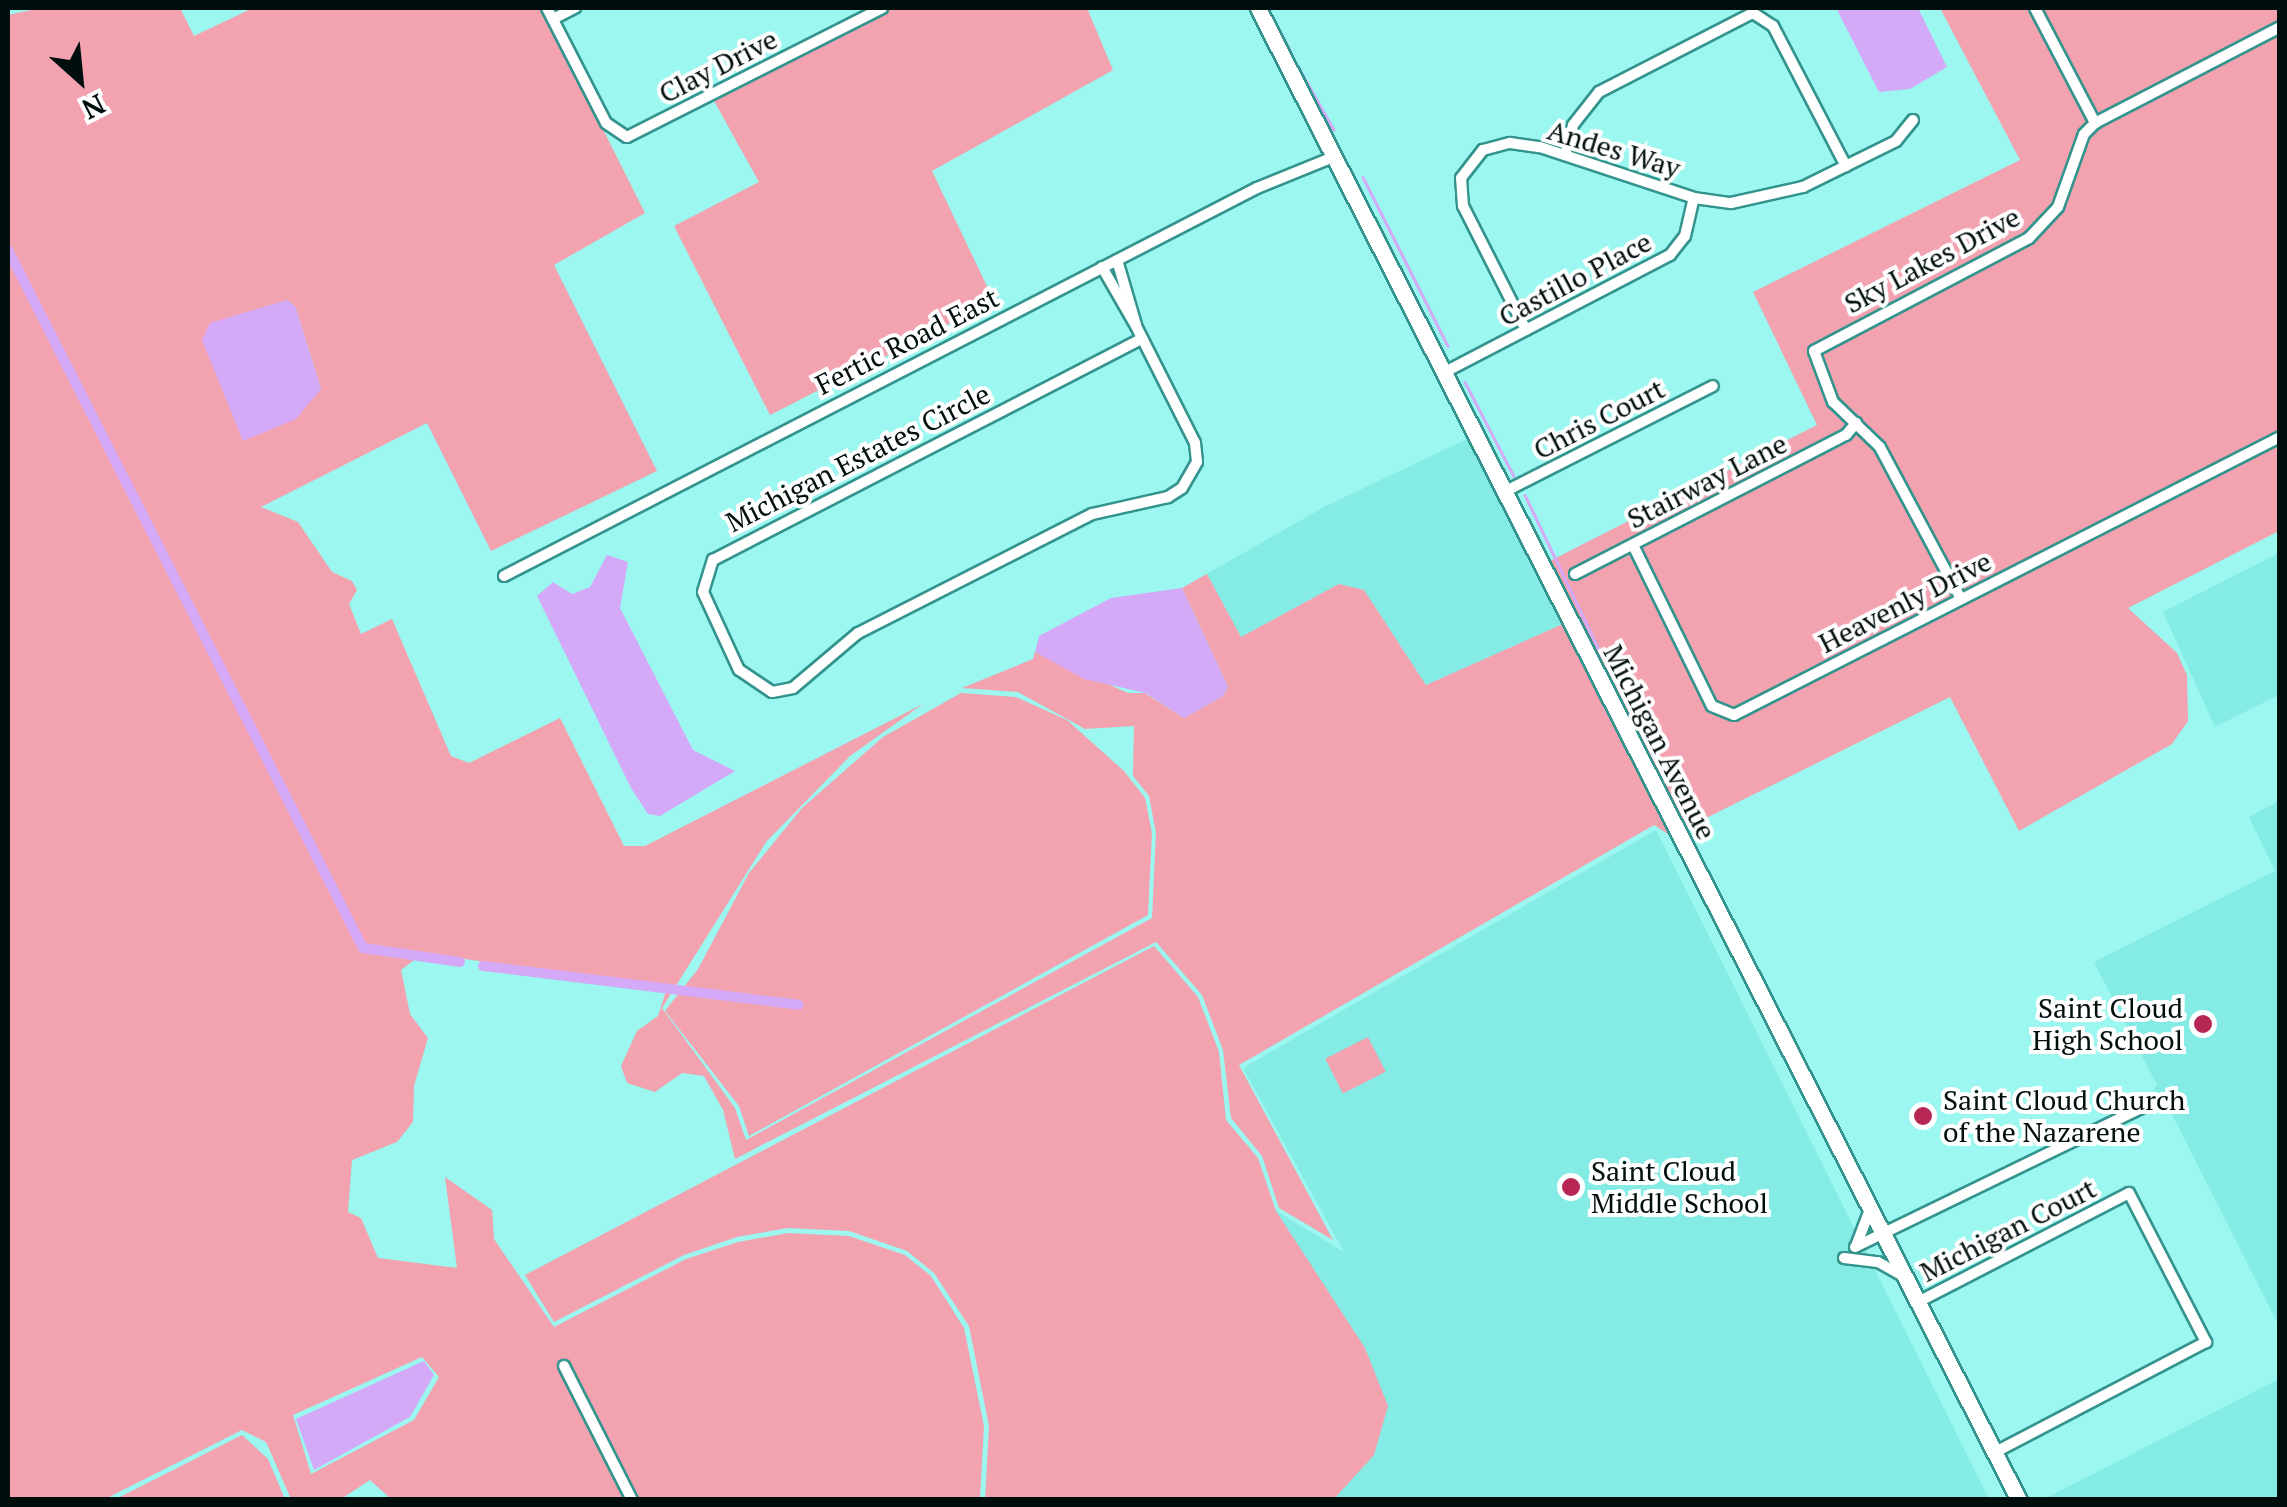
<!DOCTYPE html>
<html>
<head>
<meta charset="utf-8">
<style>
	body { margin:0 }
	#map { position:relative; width:2287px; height:1507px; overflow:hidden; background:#9bf7ef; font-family:"PT Serif",serif }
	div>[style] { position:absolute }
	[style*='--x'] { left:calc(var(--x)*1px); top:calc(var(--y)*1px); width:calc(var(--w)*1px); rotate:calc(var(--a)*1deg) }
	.built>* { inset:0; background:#84ece4 }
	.green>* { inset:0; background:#f3a2b0; transform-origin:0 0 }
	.water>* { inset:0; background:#d4aaf8 }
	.stream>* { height:2.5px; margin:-1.25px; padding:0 1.25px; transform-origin:1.25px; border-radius:1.25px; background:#d4aaf8 }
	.canal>* { height:10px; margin:-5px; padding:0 5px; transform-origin:5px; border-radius:5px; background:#d4aaf8 }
	.roads { filter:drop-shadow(2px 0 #33948d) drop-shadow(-2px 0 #33948d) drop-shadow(0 2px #33948d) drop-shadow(0 -2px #33948d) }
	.street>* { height:10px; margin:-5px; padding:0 5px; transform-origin:5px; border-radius:5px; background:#fff }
	.secondary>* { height:15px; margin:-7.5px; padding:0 7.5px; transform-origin:7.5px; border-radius:7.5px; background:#fff }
	.dots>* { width:28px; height:28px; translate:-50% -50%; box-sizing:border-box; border:5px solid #fff; border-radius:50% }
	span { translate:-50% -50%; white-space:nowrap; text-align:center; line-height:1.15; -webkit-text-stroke:8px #fff; paint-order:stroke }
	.street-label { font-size:28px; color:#000f0e }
	.poi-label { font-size:28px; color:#000f0e }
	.right { translate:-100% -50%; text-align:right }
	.left { translate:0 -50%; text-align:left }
	.frame { position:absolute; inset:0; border:10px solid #000f0e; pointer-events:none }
	.north { position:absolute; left:30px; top:30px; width:100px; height:100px; -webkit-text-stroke:8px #fff; paint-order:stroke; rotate:153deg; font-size:28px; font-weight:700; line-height:40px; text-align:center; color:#000f0e }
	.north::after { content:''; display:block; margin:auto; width:35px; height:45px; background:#000f0e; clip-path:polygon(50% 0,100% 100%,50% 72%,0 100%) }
</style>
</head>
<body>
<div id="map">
	<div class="built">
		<div style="clip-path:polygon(1471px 437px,1565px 623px,1426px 685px,1364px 590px,1339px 584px,1241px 637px,1207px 574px,1326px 506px)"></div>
		<div style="clip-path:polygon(2279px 553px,2279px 695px,2215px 727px,2163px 612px)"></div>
		<div style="clip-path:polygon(2279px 801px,2279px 1326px,2170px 1110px,2156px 1107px,2150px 1096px,2157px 1085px,2094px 962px,2275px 871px,2249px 817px)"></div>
		<div style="clip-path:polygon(1656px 830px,1989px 1499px,1326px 1499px,1126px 1120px,1344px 1252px,1243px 1068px)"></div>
		<div style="clip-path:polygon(2279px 1379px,2279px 1499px,2050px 1499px,2048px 1497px)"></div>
	</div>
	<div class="green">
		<div style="clip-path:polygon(evenodd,41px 8px,180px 8px,194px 36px,253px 8px,542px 8px,645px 213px,554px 265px,657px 471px,491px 551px,427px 423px,261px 507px,298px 522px,332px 572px,352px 581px,357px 590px,349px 604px,361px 634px,392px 619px,451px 756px,469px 763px,560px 718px,624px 846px,645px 846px,923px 704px,850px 756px,766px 842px,662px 1008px,735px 1108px,746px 1140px,1152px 918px,1156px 833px,1149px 796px,1133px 776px,1134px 726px,1085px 729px,1018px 692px,962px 688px,1033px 659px,1035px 652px,1128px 693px,1145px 693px,1184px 718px,1223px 696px,1228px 687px,1182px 588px,1207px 574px,1241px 637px,1339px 584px,1364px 590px,1426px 685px,1565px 623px,1671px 836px,1654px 825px,1239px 1065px,1333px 1240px,1279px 1208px,1262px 1156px,1231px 1118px,1223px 1050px,1202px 995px,1156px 942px,735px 1159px,723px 1110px,704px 1076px,682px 1073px,655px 1092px,627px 1083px,621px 1066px,637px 1031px,658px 1016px,667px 988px,423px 953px,401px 970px,410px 1014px,428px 1038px,414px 1086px,413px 1122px,397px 1142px,352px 1160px,348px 1212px,361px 1218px,378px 1258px,457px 1268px,445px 1177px,492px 1210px,494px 1239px,554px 1327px,686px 1259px,738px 1242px,788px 1233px,849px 1236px,905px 1255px,931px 1276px,964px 1328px,984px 1426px,980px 1499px,392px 1500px,370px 1480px,341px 1499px,291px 1499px,266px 1442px,242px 1430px,105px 1499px,8px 1499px,8px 15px,41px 8px,287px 300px,295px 306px,321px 389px,217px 376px,203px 340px,287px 300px,41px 8px,422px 1357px,439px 1377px,414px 1420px,311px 1474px,293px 1415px,422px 1357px)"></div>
		<div style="clip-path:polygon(893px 8px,1087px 8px,1113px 70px,932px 171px,994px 301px,770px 415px,674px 226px,759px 182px,713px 99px)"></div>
		<div style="clip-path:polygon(1940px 8px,2279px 8px,2279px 531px,2128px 608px,2177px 653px,2187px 675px,2188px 721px,2172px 744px,2019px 831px,1950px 697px,1682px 830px,1546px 563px,1817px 425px,1753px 292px,2020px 160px)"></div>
		<div style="clip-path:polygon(961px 693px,1016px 697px,1067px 720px,1124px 771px,1145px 798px,1152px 833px,1148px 915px,749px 1136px,739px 1106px,665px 1011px,698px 969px,749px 873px,802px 808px,883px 737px)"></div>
		<div style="clip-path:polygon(1154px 946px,1198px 997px,1219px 1052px,1226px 1120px,1258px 1158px,1276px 1211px,1365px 1348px,1388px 1406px,1374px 1455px,1334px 1499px,985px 1499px,989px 1426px,969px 1326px,934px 1273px,907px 1251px,849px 1231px,788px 1228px,737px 1237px,684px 1255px,554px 1322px,525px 1275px)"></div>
		<div style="left:1368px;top:1037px;width:39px;height:48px;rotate:63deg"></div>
		<div style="clip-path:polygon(242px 1435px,268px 1459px,285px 1499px,116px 1499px)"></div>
	</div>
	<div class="water">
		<div style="clip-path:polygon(1836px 8px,1918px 8px,1947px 67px,1910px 89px,1879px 92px)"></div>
		<div style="clip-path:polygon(287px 300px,295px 306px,321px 389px,296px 419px,243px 441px,202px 340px,210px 323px)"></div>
		<div style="clip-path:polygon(607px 555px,628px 562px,620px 608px,693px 750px,735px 771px,660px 816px,648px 814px,631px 788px,537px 596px,553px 582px,572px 594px,590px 587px)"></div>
		<div style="clip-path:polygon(1182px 588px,1228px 687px,1223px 696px,1184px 718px,1146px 693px,1084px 679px,1035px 652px,1039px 636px,1111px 598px)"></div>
		<div style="clip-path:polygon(424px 1361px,434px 1375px,410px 1417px,314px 1470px,296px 1419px)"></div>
	</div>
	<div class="stream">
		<div style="--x:1268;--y:8;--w:47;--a:62.4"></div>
		<div style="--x:1298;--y:66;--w:73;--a:60.6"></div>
		<div style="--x:1363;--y:177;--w:189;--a:63.3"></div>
		<div style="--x:1465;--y:382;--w:106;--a:62.5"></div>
		<div style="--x:1525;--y:495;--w:178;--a:64.4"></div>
	</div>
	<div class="canal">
		<div style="--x:8;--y:250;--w:783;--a:63.04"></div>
		<div style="--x:363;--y:948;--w:98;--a:8.2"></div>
		<div style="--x:483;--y:966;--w:318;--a:7"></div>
	</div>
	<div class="roads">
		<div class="street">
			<div style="--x:547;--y:8;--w:129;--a:62.8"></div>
			<div style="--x:606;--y:123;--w:25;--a:34"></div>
			<div style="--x:627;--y:137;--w:286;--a:-26.8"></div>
			<div style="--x:2035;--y:8;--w:130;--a:62.4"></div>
			<div style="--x:553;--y:19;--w:25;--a:-27"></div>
			<div style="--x:1565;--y:155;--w:31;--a:-75"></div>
			<div style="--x:1573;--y:125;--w:42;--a:-51.8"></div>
			<div style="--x:1599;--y:92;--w:173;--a:-27.2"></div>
			<div style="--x:1753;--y:13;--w:24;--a:33"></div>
			<div style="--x:1773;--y:26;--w:158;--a:62.5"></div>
			<div style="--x:1117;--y:260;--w:68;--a:73.7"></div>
			<div style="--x:1102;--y:267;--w:68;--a:60"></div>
			<div style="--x:1136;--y:326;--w:131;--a:63.2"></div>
			<div style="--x:1195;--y:443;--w:19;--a:84"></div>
			<div style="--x:1197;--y:462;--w:30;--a:120"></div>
			<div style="--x:1182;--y:488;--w:17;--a:147"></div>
			<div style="--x:1168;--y:497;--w:78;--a:167.4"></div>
			<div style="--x:1092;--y:514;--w:263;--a:153"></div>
			<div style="--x:858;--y:633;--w:85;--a:139.8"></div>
			<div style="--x:793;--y:688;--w:21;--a:169"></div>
			<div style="--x:772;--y:692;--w:40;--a:-146"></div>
			<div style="--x:739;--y:670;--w:86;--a:-114.8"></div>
			<div style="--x:703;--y:592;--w:34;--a:-73"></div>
			<div style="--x:713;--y:560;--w:483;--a:-27.3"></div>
			<div style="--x:1526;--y:330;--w:139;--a:-116.9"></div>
			<div style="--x:1463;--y:206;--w:28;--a:-94"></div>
			<div style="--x:1461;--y:178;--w:36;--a:-52"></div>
			<div style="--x:1483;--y:150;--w:28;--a:-15"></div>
			<div style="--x:1510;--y:143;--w:30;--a:8"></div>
			<div style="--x:1540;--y:147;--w:162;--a:18.3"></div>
			<div style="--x:1694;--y:198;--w:37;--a:8"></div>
			<div style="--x:1731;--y:203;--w:74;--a:-12.5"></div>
			<div style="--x:1803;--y:187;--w:104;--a:-26.3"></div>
			<div style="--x:1896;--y:141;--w:27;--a:-51"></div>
			<div style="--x:1445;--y:372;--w:254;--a:-27.5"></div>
			<div style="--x:1670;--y:255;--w:24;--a:-52"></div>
			<div style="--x:1685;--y:236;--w:39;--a:-77"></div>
			<div style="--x:1504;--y:492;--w:234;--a:-26.9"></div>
			<div style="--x:1633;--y:545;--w:179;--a:63.9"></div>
			<div style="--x:1712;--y:706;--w:24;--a:22"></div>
			<div style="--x:1734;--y:715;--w:613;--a:-26.98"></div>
			<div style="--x:1575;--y:574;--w:305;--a:-27.2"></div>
			<div style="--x:1846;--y:435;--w:16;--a:-50"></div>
			<div style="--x:504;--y:576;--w:847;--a:-27.26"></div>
			<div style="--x:1257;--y:188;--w:85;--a:-22.1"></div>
			<div style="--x:1961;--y:599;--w:172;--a:-118.1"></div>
			<div style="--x:1880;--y:447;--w:65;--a:-136.2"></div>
			<div style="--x:1833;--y:402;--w:54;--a:-110.4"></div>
			<div style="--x:1814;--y:351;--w:243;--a:-27.7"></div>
			<div style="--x:2029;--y:238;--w:42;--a:-46.9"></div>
			<div style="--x:2058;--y:207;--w:77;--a:-70.4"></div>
			<div style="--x:2084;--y:134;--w:16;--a:-45"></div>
			<div style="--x:2095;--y:123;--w:208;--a:-27.4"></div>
			<div style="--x:1856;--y:1246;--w:39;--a:-69"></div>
			<div style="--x:1855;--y:1247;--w:332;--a:-25.9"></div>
			<div style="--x:1844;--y:1258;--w:34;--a:7"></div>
			<div style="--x:1878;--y:1262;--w:29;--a:29"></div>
			<div style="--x:1918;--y:1302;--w:237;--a:-27.3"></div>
			<div style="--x:2129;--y:1193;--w:168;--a:62.7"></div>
			<div style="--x:2206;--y:1342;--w:239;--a:152.4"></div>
			<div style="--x:564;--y:1366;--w:150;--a:63.1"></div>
		</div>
		<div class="secondary">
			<div style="--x:1258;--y:8;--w:1675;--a:62.98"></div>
		</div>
	</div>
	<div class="dots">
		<div style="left:2203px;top:1024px;background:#b72753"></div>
		<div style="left:1923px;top:1116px;background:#b72753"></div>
		<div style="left:1571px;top:1187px;background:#b72753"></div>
	</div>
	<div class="street-label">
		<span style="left:718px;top:66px;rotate:-27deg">Clay Drive</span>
		<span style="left:1614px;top:149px;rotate:17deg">Andes Way</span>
		<span style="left:1932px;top:260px;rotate:-28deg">Sky Lakes Drive</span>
		<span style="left:1575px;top:279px;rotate:-28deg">Castillo Place</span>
		<span style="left:907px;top:341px;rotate:-27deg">Fertic Road East</span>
		<span style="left:1599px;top:419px;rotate:-27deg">Chris Court</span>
		<span style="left:858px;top:458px;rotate:-27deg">Michigan Estates Circle</span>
		<span style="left:1707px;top:481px;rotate:-27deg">Stairway Lane</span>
		<span style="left:1905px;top:602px;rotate:-27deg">Heavenly Drive</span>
		<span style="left:1660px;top:742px;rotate:63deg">Michigan Avenue</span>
		<span style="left:2008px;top:1230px;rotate:-27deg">Michigan Court</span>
	</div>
	<div class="poi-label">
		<span class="right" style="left:2183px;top:1024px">Saint Cloud<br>High School</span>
		<span class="left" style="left:1943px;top:1116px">Saint Cloud Church<br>of the Nazarene</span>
		<span class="left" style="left:1591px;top:1187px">Saint Cloud<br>Middle School</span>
	</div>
	<div class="frame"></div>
	<div class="north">N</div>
</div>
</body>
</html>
